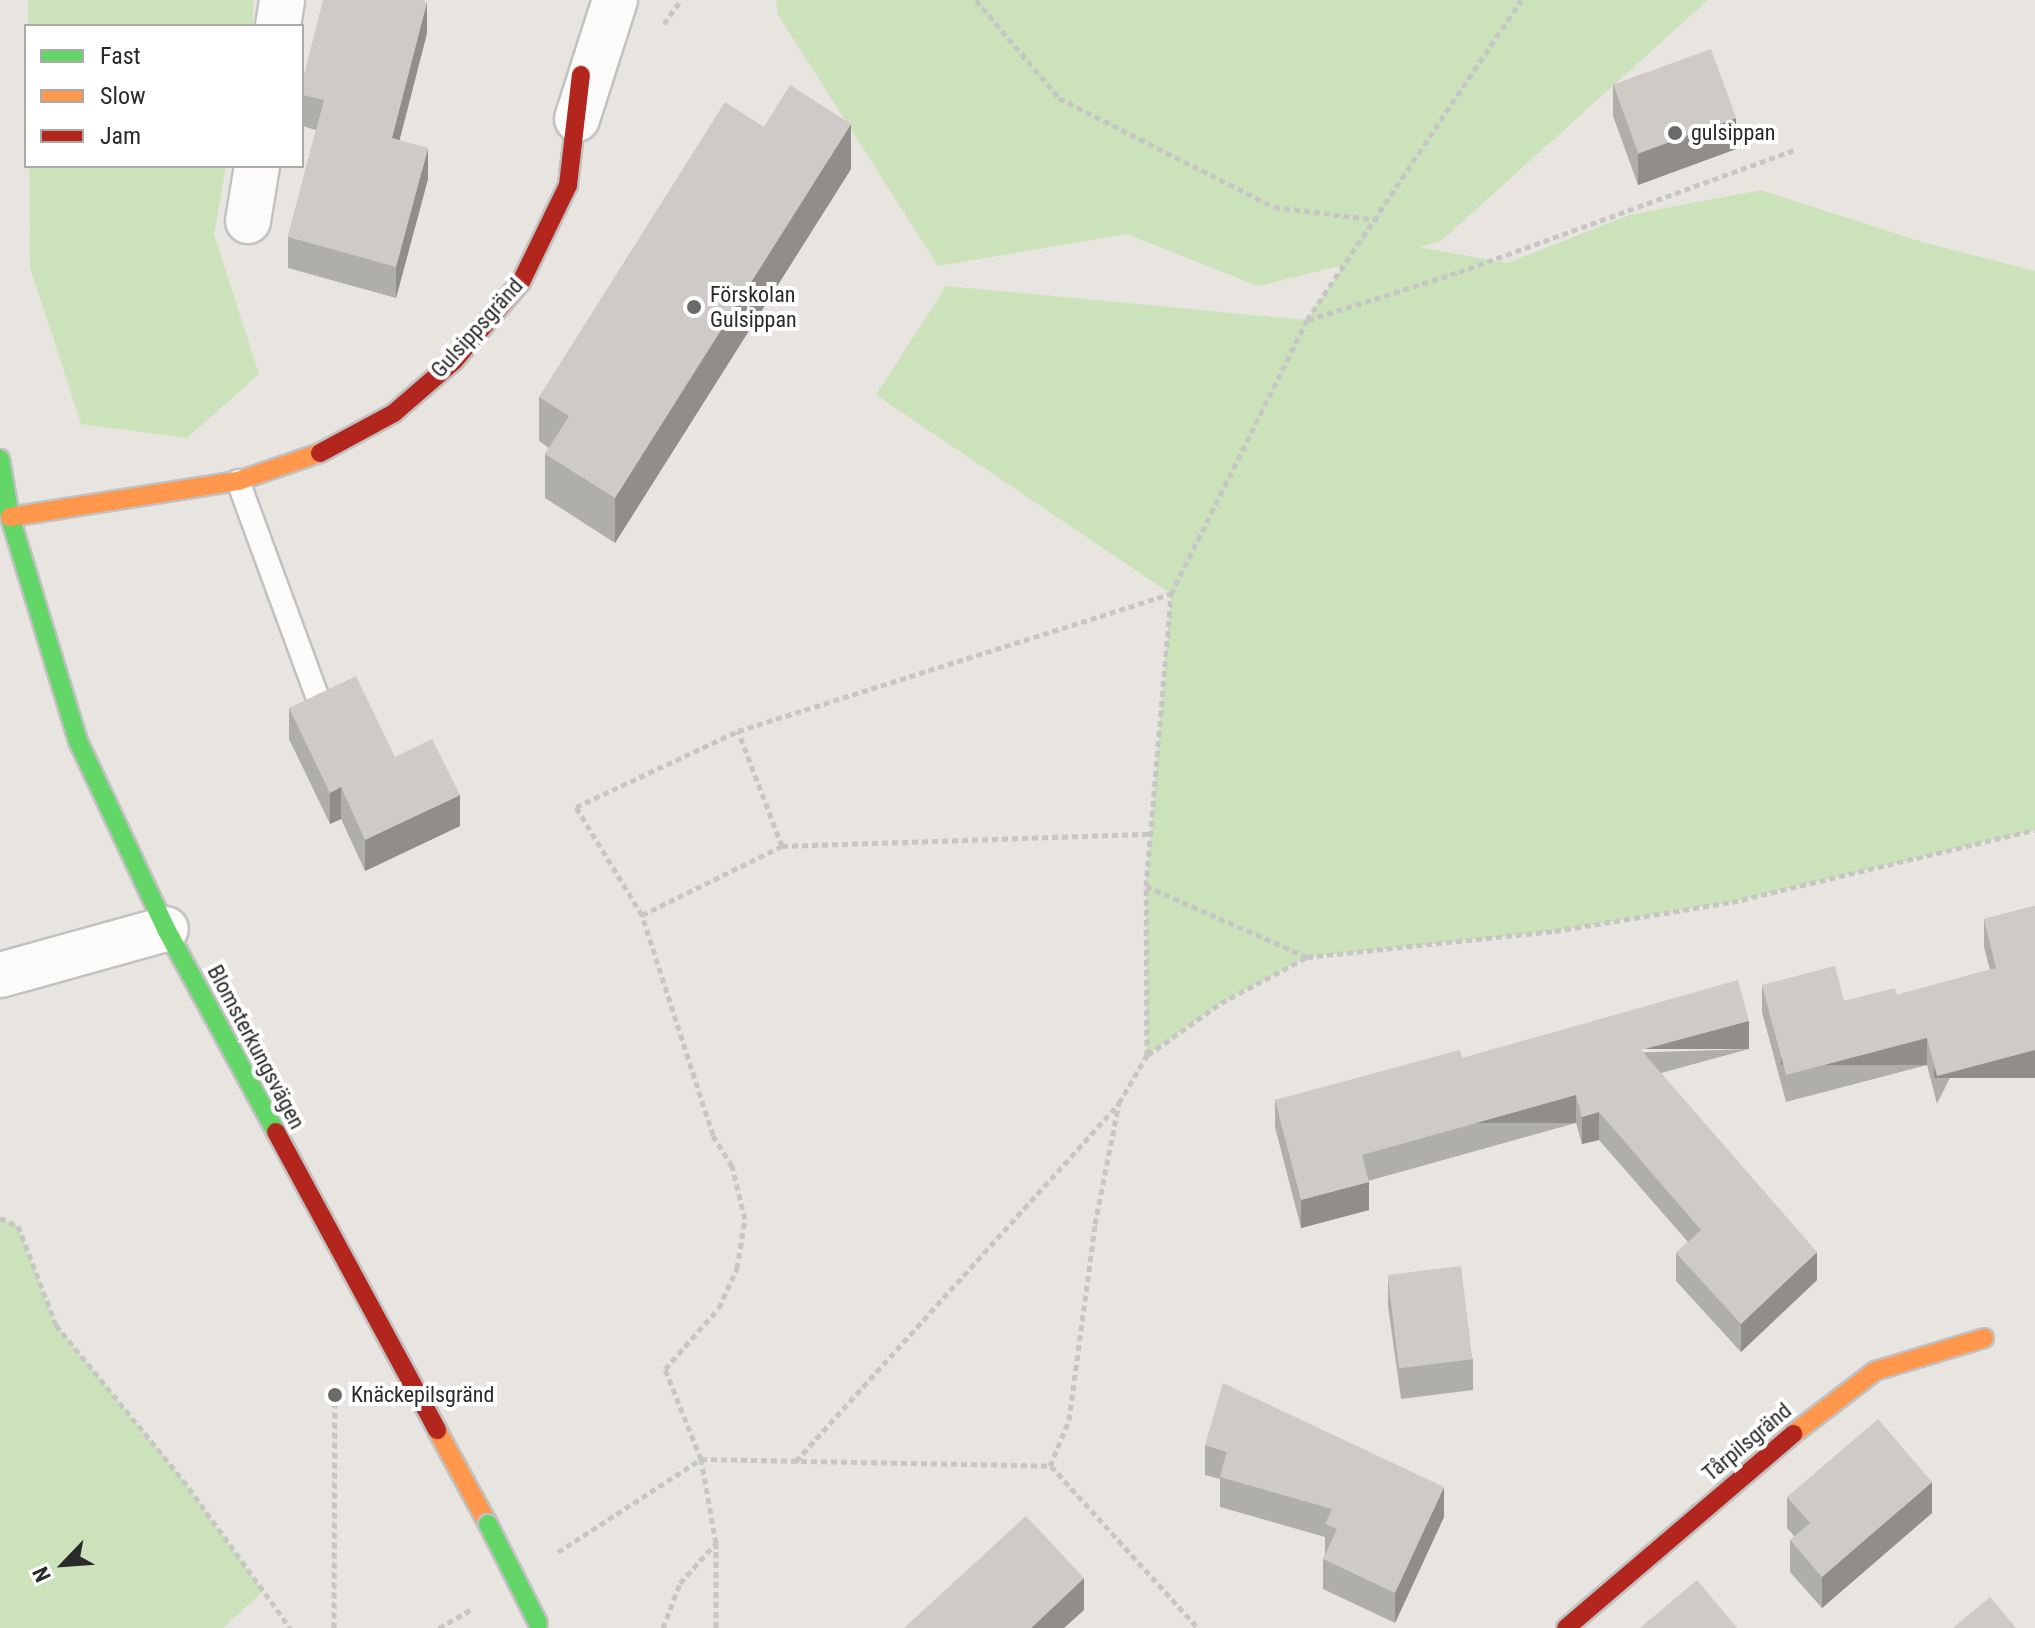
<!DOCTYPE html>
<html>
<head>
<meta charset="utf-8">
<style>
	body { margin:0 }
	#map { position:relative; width:2035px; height:1628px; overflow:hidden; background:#e8e4e0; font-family:"Roboto Condensed",sans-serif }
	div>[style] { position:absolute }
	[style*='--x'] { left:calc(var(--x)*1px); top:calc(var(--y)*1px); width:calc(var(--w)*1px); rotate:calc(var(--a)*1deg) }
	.green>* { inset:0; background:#cce2ba; transform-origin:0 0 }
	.path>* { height:5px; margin-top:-2.5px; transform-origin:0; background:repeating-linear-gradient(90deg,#c6c6c5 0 6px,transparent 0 10px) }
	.roads { filter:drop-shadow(2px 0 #c2c1c1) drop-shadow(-2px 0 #c2c1c1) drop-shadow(0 2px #c2c1c1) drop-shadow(0 -2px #c2c1c1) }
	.lane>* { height:22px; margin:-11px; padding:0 11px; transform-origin:11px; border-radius:11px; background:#fcfbfa }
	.street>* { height:44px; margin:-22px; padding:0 22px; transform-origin:22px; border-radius:22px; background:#fcfbfa }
	.fast>* { height:18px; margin:-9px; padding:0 9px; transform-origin:9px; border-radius:9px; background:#63d668 }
	.slow>* { height:18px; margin:-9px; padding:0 9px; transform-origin:9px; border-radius:9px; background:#ff974d }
	.jam>* { height:18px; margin:-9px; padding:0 9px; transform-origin:9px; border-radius:9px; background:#b3261e }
	.bridges { filter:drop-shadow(2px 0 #c2c1c1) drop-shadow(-2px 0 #c2c1c1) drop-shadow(0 2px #c2c1c1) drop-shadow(0 -2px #c2c1c1) }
	.fast-bridge>* { height:18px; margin:-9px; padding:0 9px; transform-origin:9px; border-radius:9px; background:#63d668 }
	.wall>* { inset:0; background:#b0aeab }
	.shaded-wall>* { inset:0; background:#908d8b; transform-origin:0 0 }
	.building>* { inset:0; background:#cdcac7; transform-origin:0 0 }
	.dots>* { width:22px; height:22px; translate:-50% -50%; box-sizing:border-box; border:4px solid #fff; border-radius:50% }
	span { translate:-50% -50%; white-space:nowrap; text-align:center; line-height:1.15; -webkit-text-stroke:8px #fff; paint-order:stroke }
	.poi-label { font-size:22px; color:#2a2a2a }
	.left { translate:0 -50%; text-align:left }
	.street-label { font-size:22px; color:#2a2a2a }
	.legend { position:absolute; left:24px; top:24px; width:280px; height:144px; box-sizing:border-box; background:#fff; border:2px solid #aaa; margin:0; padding:10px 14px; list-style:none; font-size:24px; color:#2a2a2a }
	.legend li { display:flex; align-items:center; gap:16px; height:40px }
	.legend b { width:40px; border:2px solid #aaa }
	.north { position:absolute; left:24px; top:1524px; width:80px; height:80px; -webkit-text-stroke:6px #fff; paint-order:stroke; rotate:245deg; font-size:22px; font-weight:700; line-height:32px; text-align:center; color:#2a2a2a }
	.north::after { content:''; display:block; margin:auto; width:28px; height:36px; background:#2a2a2a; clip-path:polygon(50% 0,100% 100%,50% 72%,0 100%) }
</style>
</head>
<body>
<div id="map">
	<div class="green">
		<div style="left:28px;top:0;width:225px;height:26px"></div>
		<div style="clip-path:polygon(776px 0,1708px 0,1441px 241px,1419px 247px,1507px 263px,1629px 215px,1761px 190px,1922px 242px,2035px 271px,2035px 830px,1732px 902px,1555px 931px,1307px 957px,1221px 1003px,1147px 1055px,1146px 886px,1171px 594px,876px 395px,946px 286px,1307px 320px,1344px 265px,1258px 286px,1127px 234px,938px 266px,778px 15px)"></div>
		<div style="clip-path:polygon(29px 166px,226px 166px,214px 234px,259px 374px,187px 438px,81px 424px,30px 267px)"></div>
		<div style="clip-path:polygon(0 1218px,18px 1226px,56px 1325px,183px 1480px,263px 1591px,223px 1628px,0 1628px)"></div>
	</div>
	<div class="path">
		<div style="--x:976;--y:0;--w:128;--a:49.7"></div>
		<div style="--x:1059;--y:98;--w:241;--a:26.9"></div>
		<div style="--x:1274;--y:207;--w:105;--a:7.1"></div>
		<div style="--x:664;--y:24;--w:29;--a:-55"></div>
		<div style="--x:1308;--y:320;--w:158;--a:-17.6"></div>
		<div style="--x:1459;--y:272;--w:360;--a:-20"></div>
		<div style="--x:782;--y:846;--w:123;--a:-110.9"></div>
		<div style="--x:738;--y:731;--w:454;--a:-17.6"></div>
		<div style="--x:1146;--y:886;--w:176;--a:23.8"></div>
		<div style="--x:642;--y:915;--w:127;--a:-121.4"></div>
		<div style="--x:576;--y:807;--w:179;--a:-25.1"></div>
		<div style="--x:1148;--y:1055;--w:90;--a:-35.5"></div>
		<div style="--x:1221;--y:1003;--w:98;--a:-28.1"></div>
		<div style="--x:1307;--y:957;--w:249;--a:-6"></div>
		<div style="--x:1555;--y:931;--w:179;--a:-9.3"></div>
		<div style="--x:1732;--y:902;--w:311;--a:-13.4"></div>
		<div style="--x:0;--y:1218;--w:20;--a:24"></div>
		<div style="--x:18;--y:1226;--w:106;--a:69"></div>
		<div style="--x:56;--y:1325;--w:200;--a:50.7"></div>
		<div style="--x:183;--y:1480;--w:183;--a:54.1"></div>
		<div style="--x:796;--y:1461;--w:482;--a:-47.9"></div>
		<div style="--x:1051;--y:1466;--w:219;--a:47.8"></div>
		<div style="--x:558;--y:1552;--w:171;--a:-33"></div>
		<div style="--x:701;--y:1459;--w:349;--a:1.1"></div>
		<div style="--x:1050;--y:1466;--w:50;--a:-67.6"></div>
		<div style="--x:1069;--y:1420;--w:198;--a:-82.4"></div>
		<div style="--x:1095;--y:1224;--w:123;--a:-78.8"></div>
		<div style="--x:1119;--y:1103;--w:56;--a:-59.7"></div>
		<div style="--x:1147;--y:1055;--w:169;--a:-90.3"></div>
		<div style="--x:1146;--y:886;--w:293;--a:-85.1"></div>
		<div style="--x:1171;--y:594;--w:306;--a:-63.6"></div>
		<div style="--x:1307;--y:320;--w:385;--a:-56.2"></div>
		<div style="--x:334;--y:1628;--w:233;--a:-89.8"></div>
		<div style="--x:439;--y:1628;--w:39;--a:-30"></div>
		<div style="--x:663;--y:1628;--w:48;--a:-69.3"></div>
		<div style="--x:680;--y:1583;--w:52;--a:-48.1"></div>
		<div style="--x:716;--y:1628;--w:85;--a:-90"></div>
		<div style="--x:716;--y:1543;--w:85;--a:-100.1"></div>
		<div style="--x:701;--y:1459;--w:97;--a:-111.8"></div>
		<div style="--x:665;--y:1369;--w:81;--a:-48.5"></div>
		<div style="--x:719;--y:1308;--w:44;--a:-65.8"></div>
		<div style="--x:737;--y:1268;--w:50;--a:-80.7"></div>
		<div style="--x:745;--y:1219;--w:55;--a:-103.8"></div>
		<div style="--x:732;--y:1166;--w:36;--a:-122"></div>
		<div style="--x:713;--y:1135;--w:231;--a:-107.9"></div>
		<div style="--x:642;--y:915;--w:156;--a:-26.2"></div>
		<div style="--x:782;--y:846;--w:369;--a:-1.9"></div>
	</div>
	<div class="roads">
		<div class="lane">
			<div style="--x:238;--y:481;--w:229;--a:69.8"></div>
		</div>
		<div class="street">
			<div style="--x:278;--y:26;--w:26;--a:-81"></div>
			<div style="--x:577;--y:119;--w:125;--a:-72.3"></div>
			<div style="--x:248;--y:221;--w:56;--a:-80.7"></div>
			<div style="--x:0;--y:975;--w:172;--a:-15.5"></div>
		</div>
		<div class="fast">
			<div style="--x:0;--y:459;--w:59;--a:80.2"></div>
			<div style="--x:10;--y:517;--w:234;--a:73.1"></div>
			<div style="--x:78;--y:741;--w:208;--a:64.9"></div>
			<div style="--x:166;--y:929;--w:231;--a:61.5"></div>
		</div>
		<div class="slow">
			<div style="--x:10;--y:517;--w:231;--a:-9"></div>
			<div style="--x:238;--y:481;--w:87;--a:-18.9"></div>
			<div style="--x:437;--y:1430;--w:107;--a:61.5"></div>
			<div style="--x:1793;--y:1434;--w:103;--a:-37.5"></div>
			<div style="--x:1875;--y:1371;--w:114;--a:-16.8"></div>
		</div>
		<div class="jam">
			<div style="--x:320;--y:453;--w:84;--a:-28.4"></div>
			<div style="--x:394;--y:413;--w:79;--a:-40.9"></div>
			<div style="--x:454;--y:361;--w:104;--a:-49.7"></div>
			<div style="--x:521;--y:282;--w:108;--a:-64.1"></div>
			<div style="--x:568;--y:185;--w:111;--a:-83.3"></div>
			<div style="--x:276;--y:1132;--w:339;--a:61.6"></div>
			<div style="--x:1566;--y:1628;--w:299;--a:-40.5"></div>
		</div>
	</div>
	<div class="bridges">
		<div class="fast-bridge">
			<div style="--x:488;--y:1524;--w:111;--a:63.2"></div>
		</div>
	</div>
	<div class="wall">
		<div style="clip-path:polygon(424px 0,427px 33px,399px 140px,428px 179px,396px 298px,288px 268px,288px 237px,316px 130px,302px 126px,302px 95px)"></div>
		<div style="clip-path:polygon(1613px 84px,1736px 149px,1638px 185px,1613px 116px)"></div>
		<div style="clip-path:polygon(764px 127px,851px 169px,615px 543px,545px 498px,545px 454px,549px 448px,539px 441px,539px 397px)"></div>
		<div style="clip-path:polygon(289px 708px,460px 826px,365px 871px,341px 819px,330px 824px,289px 739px)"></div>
		<div style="clip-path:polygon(2035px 906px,1937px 1104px,1927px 1065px,1786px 1102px,1762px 1012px,1762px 985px,1844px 1001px,1897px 995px,1990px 970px,1984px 947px,1984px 919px)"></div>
		<div style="clip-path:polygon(1749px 1049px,1661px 1073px,1817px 1280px,1741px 1352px,1676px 1281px,1676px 1253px,1688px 1242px,1599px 1140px,1582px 1144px,1576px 1123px,1368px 1181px,1369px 1210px,1301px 1228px,1275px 1127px,1275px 1100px,1462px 1058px)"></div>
		<div style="clip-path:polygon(1388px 1275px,1473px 1359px,1473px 1390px,1401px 1399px,1388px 1306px)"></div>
		<div style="clip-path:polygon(1205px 1445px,1444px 1517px,1395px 1623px,1323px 1589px,1323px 1559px,1325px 1554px,1325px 1537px,1220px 1507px,1220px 1479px,1205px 1475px)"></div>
		<div style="clip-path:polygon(1787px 1497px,1932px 1513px,1822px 1608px,1790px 1572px,1790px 1540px,1795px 1537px,1787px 1528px)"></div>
	</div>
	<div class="shaded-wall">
		<div style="clip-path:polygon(427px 2px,427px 33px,392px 170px,392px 138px)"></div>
		<div style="clip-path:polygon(1736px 118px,1736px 149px,1638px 185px,1638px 154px)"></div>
		<div style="clip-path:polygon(851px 124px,851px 169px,615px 543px,615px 498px)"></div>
		<div style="clip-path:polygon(428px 148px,428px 179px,396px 298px,396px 267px)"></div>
		<div style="clip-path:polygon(341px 787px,341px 819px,330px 824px,330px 793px)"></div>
		<div style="clip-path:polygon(460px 795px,460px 826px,365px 871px,365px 840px)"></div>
		<div style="left:1749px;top:1021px;width:28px;height:112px;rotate:90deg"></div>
		<div style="left:1927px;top:1038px;width:27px;height:146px;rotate:90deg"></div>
		<div style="left:2035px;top:1050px;width:28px;height:101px;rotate:90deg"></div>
		<div style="left:1576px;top:1095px;width:28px;height:222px;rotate:90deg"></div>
		<div style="clip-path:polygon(1599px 1112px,1599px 1140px,1582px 1144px,1582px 1117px)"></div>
		<div style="clip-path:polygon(1369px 1182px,1369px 1210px,1301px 1228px,1301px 1200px)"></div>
		<div style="clip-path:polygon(1817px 1252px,1817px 1280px,1741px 1352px,1741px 1324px)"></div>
		<div style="clip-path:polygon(1932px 1482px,1932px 1513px,1822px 1608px,1822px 1577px)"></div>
		<div style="clip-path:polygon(1444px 1487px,1444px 1517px,1395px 1623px,1395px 1593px)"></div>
		<div style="clip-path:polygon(1084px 1578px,1084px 1610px,1064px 1628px,1031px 1628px)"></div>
	</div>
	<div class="building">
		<div style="clip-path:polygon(323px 0,420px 0,427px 2px,392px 138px,428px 148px,396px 267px,288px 237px,324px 100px,302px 95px,302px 83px)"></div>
		<div style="left:1711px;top:49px;width:73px;height:104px;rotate:70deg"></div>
		<div style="clip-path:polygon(790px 85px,851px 124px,615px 498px,545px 454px,569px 416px,539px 397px,725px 102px,764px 127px)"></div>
		<div style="clip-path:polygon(356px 676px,395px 757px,432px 739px,460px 795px,365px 840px,341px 787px,330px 793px,289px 708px)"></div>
		<div style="clip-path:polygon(2035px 906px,2035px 1050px,1937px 1076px,1927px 1038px,1786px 1075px,1762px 985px,1835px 966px,1844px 1001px,1895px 988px,1897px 995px,1996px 968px,1984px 919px)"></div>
		<div style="clip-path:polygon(1738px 980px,1749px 1021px,1641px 1050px,1817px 1252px,1741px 1324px,1676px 1253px,1701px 1230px,1599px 1112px,1582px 1117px,1576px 1095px,1362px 1155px,1369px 1182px,1301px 1200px,1275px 1100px,1460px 1050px,1462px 1058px)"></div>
		<div style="left:1461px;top:1266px;width:94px;height:74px;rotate:83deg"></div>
		<div style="clip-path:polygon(1223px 1383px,1444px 1487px,1395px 1593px,1323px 1559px,1337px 1529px,1325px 1524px,1332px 1509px,1220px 1477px,1227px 1451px,1205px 1445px)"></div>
		<div style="clip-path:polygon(1878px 1419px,1932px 1482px,1822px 1577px,1790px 1540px,1810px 1523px,1787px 1497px)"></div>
		<div style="clip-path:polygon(1026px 1516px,1084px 1578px,1031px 1628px,904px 1628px)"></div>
		<div style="clip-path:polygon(1697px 1580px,1737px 1628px,1640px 1628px)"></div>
		<div style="clip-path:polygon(1990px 1597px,2016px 1628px,1953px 1628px)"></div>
	</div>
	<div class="dots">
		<div style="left:1675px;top:133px;background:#6c6b6a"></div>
		<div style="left:694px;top:307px;background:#6c6b6a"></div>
		<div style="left:335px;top:1395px;background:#6c6b6a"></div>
	</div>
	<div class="poi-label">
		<span class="left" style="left:1691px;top:133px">gulsippan</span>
		<span class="left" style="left:710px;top:307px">Förskolan<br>Gulsippan</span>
		<span class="left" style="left:351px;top:1395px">Knäckepilsgränd</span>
	</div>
	<div class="street-label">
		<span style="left:477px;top:328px;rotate:-48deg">Gulsippsgränd</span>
		<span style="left:256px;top:1047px;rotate:62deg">Blomsterkungsvägen</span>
		<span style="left:1747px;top:1442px;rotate:-40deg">Tårpilsgränd</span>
	</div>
	<ul class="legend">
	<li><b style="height:10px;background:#63d668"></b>Fast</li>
	<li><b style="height:10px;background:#ff974d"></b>Slow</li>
	<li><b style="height:10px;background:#b3261e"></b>Jam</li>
	</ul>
	<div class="north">N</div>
</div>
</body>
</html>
